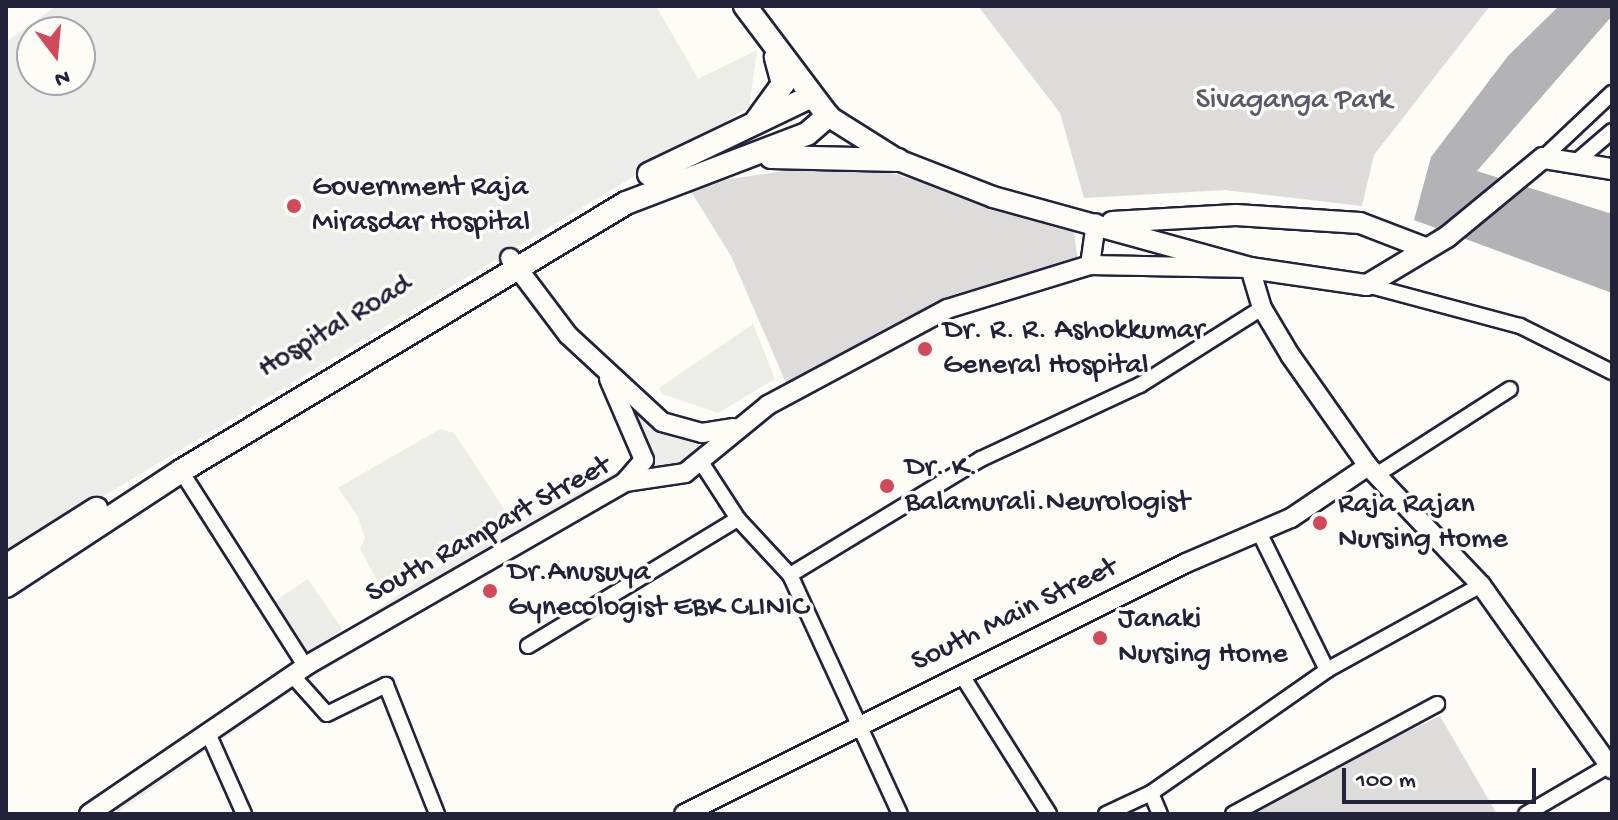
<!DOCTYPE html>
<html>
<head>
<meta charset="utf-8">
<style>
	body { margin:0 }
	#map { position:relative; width:1618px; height:820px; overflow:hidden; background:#fdfcf7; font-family:"Gochi Hand",sans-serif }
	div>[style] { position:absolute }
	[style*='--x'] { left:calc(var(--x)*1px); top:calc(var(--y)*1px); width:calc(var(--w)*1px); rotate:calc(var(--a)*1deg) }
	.built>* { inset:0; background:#ecece9; transform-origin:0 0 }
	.green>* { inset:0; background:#dddcdb }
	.water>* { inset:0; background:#b2b2b7 }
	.roads { filter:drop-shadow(2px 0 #22223b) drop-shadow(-2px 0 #22223b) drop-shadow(0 2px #22223b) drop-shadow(0 -2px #22223b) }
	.minor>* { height:14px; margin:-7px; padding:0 7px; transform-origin:7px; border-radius:7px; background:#fdfcf7 }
	.tertiary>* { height:18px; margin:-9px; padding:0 9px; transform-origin:9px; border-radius:9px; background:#fdfcf7 }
	.secondary>* { height:20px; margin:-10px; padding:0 10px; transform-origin:10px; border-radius:10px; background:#fdfcf7 }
	.primary>* { height:22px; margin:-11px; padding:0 11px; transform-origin:11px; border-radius:11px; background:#fdfcf7 }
	.dots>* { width:22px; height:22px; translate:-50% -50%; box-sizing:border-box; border:4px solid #fdfcf7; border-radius:50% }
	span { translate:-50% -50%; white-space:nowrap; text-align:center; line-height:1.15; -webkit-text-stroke:7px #fdfcf7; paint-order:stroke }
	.park-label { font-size:30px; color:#5a5a6b }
	.poi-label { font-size:30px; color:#22223b }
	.left { translate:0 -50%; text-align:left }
	.street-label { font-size:30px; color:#22223b }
	.frame { position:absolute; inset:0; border:8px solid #22223b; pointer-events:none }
	.north { position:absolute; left:16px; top:16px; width:80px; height:80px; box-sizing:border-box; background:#fdfcf7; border:2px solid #a5a5ac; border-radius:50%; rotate:164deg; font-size:22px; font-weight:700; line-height:32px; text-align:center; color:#22223b }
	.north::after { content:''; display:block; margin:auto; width:28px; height:36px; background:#d1495b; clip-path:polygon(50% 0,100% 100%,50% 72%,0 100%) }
	.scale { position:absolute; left:1342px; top:768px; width:194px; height:36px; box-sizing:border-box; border:4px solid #22223b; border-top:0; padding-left:10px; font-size:24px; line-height:28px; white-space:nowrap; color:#22223b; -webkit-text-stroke:6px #fdfcf7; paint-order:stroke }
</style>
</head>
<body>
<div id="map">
	<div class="built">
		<div style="clip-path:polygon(evenodd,56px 6px,656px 6px,698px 79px,757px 50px,749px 107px,6px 555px,6px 42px,56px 6px,32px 32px,80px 32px,80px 80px,32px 80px,32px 32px)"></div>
		<div style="clip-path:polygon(753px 324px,775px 379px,718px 413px,662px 394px,659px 388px)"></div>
		<div style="clip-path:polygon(591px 339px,635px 390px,681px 425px,733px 419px,780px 390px,668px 475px,630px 486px,305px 682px,116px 814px,81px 814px,434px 570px,621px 469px,635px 453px,608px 383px,578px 350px)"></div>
		<div style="clip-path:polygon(440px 429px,454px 433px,510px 518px,384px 593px,360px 549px,365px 538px,358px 517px,338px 488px)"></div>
		<div style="left:308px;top:579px;width:61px;height:43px;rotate:56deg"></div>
	</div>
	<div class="green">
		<div style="clip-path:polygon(978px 6px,1490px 6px,1374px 155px,1362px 206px,1225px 190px,1084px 198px,1060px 113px)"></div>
		<div style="clip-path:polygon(805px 168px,884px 171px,1073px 226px,1078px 262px,1007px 283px,789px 390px,731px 256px,687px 185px)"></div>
		<div style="clip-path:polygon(1440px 716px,1497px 814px,1238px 814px)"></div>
	</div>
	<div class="water">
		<div style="clip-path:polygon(1559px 6px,1612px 6px,1612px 16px,1477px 171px,1612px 214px,1612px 293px,1414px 220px,1431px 157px,1508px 56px)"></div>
	</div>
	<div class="roads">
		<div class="minor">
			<div style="--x:1543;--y:158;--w:95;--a:-43.3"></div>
			<div style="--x:1577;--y:161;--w:46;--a:-40.6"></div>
			<div style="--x:1367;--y:285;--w:158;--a:15"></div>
			<div style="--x:1520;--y:326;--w:103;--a:26.6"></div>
			<div style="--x:701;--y:462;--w:68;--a:57"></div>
			<div style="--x:738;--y:519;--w:76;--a:47.1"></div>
			<div style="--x:181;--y:471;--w:231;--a:57.5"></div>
			<div style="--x:1376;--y:475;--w:159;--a:-32.7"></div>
			<div style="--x:1259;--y:532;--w:154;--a:63.8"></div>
			<div style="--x:528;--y:646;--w:245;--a:-31.2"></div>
			<div style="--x:961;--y:674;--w:165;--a:57.8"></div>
			<div style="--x:292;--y:675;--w:52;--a:48.1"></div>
			<div style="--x:327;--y:714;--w:66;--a:-26.2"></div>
			<div style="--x:386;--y:685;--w:139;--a:68.4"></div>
			<div style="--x:208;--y:733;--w:89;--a:66"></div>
			<div style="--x:1151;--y:793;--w:23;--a:67"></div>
			<div style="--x:900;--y:814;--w:263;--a:-114.7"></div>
			<div style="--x:790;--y:575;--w:223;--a:-31.3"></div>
			<div style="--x:981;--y:459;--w:175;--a:-25"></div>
			<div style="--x:1140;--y:385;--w:144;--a:-32.3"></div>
			<div style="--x:1106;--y:814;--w:50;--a:-25"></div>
			<div style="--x:1151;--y:793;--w:215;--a:-34.9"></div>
			<div style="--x:1327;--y:670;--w:176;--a:-28.9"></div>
			<div style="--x:1233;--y:814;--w:232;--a:-28.3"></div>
			<div style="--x:1526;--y:814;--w:97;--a:-30.3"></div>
		</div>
		<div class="tertiary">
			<div style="--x:510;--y:258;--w:96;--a:53"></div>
			<div style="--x:568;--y:335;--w:128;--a:42.8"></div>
			<div style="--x:662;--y:422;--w:41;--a:15.4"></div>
			<div style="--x:702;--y:433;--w:32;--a:-9"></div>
			<div style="--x:1090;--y:265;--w:42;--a:-81.9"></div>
			<div style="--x:609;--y:379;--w:88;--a:66.6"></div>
			<div style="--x:644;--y:460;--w:29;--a:131"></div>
			<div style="--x:89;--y:814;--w:266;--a:-34.3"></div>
			<div style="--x:309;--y:664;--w:365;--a:-29.9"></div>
			<div style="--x:625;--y:482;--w:61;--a:-8.5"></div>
			<div style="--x:685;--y:473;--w:107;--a:-39.3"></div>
			<div style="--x:768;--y:405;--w:203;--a:-28.2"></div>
			<div style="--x:947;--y:309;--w:150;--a:-17.1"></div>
			<div style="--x:1090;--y:265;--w:160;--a:1.1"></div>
			<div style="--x:1250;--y:268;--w:42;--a:73.3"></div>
			<div style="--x:1262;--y:308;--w:55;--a:59.2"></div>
			<div style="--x:1290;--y:355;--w:136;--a:54.9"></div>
			<div style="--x:1368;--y:466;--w:164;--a:46.5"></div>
			<div style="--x:1481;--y:585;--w:226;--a:54.6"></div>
			<div style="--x:684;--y:814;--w:561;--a:-26.57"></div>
			<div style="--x:1186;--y:563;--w:114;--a:-23.2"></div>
			<div style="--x:1291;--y:518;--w:93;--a:-34"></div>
		</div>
		<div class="secondary">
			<div style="--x:828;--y:116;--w:83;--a:32.2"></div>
			<div style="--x:898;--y:160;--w:102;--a:21.3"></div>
			<div style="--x:993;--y:197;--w:267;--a:15.4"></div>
			<div style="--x:1250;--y:268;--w:118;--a:8.3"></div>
			<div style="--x:1367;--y:285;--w:93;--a:-31"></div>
			<div style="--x:1447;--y:237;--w:124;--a:-39.5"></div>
			<div style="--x:1543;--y:158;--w:70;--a:9.1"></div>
			<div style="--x:1112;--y:222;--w:124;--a:-3.2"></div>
			<div style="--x:1236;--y:215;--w:124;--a:3.7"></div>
			<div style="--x:1360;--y:223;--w:70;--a:21"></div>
		</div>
		<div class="primary">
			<div style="--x:757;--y:120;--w:44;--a:-54.2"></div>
			<div style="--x:783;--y:84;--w:28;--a:-105"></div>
			<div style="--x:771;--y:157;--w:127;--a:1.4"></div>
			<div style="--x:649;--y:174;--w:178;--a:-25.6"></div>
			<div style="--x:6;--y:566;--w:107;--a:-32.3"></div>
			<div style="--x:6;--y:586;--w:209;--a:-33.3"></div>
			<div style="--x:181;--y:471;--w:519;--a:-31.06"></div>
			<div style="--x:626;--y:203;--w:194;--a:-20.9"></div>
			<div style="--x:807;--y:134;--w:28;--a:-41"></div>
			<div style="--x:828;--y:116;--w:138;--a:-127"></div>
		</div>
	</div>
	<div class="dots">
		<div style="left:294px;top:206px;background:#d1495b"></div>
		<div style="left:925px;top:349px;background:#d1495b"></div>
		<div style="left:887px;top:486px;background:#d1495b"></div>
		<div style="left:1320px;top:523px;background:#d1495b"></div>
		<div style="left:490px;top:591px;background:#d1495b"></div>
		<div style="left:1100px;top:638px;background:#d1495b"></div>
	</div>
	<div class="park-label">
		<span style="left:1294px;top:102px">Sivaganga Park</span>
	</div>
	<div class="poi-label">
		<span class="left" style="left:312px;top:206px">Government Raja<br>Mirasdar Hospital</span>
		<span class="left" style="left:943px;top:349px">Dr. R. R. Ashokkumar<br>General Hospital</span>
		<span class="left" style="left:905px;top:486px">Dr. K.<br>Balamurali.Neurologist</span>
		<span class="left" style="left:1338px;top:523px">Raja Rajan<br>Nursing Home</span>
		<span class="left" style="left:508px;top:591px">Dr.Anusuya<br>Gynecologist EBK CLINIC</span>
		<span class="left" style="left:1118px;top:638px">Janaki<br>Nursing Home</span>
	</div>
	<div class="street-label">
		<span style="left:336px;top:328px;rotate:-31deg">Hospital Road</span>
		<span style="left:489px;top:531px;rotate:-29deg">South Rampart Street</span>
		<span style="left:1015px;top:616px;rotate:-26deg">South Main Street</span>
	</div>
	<div class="frame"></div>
	<div class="north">N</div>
	<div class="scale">100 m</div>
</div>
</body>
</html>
